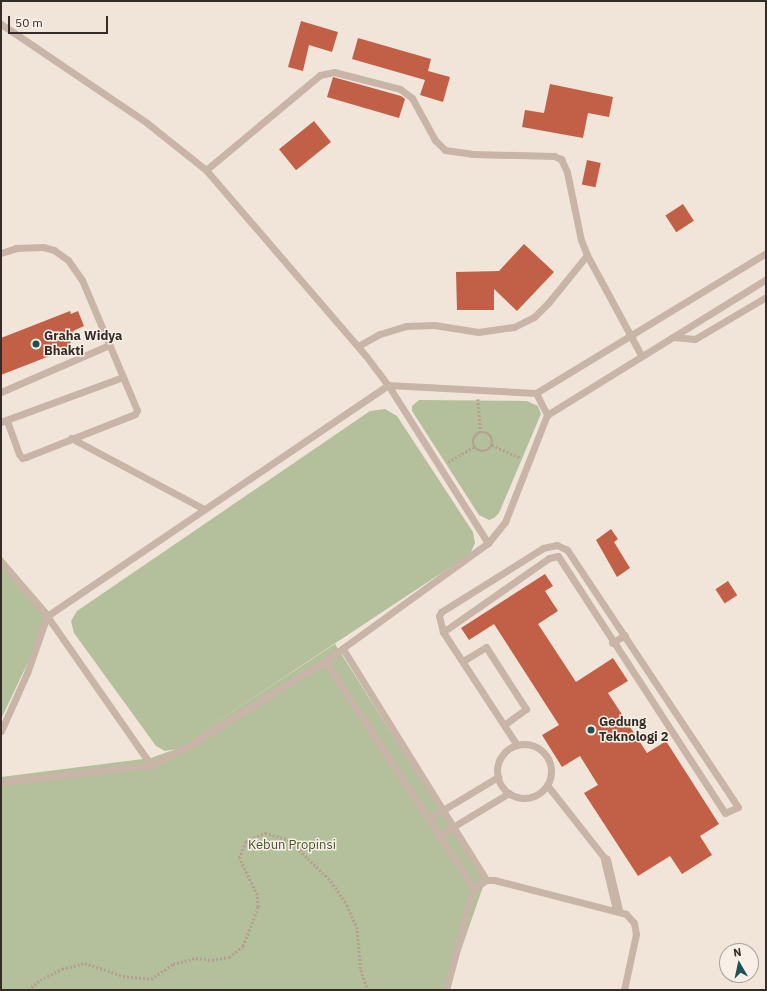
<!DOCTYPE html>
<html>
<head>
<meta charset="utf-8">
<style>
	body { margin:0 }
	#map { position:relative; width:767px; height:991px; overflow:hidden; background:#f1e5da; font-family:"IBM Plex Sans",sans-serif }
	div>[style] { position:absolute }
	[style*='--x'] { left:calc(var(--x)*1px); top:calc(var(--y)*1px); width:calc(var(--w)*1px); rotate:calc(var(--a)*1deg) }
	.green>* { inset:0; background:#b4bf9b }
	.building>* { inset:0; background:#c26047; transform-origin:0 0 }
	.path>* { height:2.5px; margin-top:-1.25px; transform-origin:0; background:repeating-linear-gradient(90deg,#b49f91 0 2px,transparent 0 4px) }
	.path>.ring { margin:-1.25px; padding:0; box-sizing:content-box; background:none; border:2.5px solid #b49f91; border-radius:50% }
	.service>* { height:7px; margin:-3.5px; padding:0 3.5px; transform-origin:3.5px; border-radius:3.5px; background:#c8b5a7 }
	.service>.ring { margin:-3.5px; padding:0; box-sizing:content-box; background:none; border:7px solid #c8b5a7; border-radius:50% }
	.minor>* { height:10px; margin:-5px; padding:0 5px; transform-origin:5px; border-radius:5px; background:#c8b5a7 }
	.dots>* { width:11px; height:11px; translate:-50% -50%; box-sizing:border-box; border:2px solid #f8f0e6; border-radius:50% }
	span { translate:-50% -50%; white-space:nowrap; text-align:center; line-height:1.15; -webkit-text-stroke:3px #f8f0e6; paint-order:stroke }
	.poi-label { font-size:13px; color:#352b27; font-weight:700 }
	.left { translate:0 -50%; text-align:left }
	.park-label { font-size:13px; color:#46522c }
	.frame { position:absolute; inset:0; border:2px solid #352b27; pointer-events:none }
	.north { position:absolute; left:719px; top:943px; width:40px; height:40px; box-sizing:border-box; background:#f8f0e6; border:1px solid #aaa19a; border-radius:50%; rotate:351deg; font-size:11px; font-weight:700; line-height:16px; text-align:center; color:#352b27 }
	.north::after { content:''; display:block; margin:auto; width:14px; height:18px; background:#1e5355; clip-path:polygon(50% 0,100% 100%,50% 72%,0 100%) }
	.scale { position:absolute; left:8px; top:16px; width:100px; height:18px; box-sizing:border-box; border:2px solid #352b27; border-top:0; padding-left:5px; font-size:12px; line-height:14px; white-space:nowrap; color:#352b27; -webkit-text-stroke:3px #f8f0e6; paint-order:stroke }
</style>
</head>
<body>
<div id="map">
	<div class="green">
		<div style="clip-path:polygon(419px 400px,527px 401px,538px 406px,541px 414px,538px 421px,499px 513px,494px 518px,489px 520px,479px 515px,412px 411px,412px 406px)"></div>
		<div style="clip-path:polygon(385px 409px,397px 416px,473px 532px,475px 543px,470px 554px,180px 746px,335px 644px,485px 881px,447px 990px,1px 990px,1px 777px,151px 758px,176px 749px,165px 751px,156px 746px,74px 633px,71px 621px,77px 611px,370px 411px)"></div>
		<div style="clip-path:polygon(1px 556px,51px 614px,1px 719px)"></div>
	</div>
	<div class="building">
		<div style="clip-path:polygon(301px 21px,338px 32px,332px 52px,309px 45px,303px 71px,288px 67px)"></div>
		<div style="clip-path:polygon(358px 38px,431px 59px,428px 71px,450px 77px,443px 102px,420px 95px,425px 80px,352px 59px)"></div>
		<div style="clip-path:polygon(333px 77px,401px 96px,405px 99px,399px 118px,327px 97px)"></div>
		<div style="clip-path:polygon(550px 84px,613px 97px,609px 117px,588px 113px,583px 138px,522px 127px,525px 110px,544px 113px)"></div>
		<div style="left:314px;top:121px;width:27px;height:45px;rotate:51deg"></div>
		<div style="left:587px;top:160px;width:14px;height:25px;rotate:12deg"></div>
		<div style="left:683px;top:204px;width:20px;height:21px;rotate:57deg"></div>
		<div style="clip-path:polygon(524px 244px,554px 272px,517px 311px,494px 289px,494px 310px,457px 310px,456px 272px,499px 271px)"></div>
		<div style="clip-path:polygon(70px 311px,71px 314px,78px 311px,84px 326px,73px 331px,75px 337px,71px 338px,70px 348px,1px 375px,1px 338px)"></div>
		<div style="clip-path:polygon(611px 529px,618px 539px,614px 542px,630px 568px,617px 577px,596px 540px)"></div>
		<div style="clip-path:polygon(545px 574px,553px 586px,545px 591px,558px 611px,538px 624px,576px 682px,613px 658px,628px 681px,608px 693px,647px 753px,666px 741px,719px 824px,700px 836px,712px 855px,682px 874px,670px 856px,638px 876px,584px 793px,598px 785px,580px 756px,562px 767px,542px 735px,559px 725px,494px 624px,469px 640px,461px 628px)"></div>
		<div style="left:728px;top:581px;width:17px;height:15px;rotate:57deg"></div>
	</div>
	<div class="path">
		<div style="--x:478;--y:399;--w:33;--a:85"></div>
		<div class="ring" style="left:473px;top:432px;width:17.5px;height:17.5px"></div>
		<div style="--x:492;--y:445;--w:32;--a:24"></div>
		<div style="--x:448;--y:462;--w:30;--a:-30"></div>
		<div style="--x:28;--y:990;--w:16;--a:-40"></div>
		<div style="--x:40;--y:980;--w:25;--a:-27"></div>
		<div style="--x:62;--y:969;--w:24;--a:-15"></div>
		<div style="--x:85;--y:963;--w:40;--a:18.9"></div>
		<div style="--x:123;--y:976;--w:28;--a:6"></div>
		<div style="--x:151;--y:979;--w:27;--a:-34"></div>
		<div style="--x:173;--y:964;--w:24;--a:-15"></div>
		<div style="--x:196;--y:958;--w:16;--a:7"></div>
		<div style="--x:212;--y:960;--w:17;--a:-10"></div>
		<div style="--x:229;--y:957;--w:18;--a:-38"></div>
		<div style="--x:243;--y:946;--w:42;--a:-69"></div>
		<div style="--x:258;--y:907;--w:12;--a:-95"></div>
		<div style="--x:257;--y:895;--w:41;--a:-115.9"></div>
		<div style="--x:239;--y:858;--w:18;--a:-68"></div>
		<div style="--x:246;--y:841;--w:21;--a:-23"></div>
		<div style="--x:265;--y:833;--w:24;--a:15"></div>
		<div style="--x:288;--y:839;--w:60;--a:44.3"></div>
		<div style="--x:331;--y:881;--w:29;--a:56"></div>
		<div style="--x:347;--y:905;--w:24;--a:66"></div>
		<div style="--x:357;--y:927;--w:43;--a:84.7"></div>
		<div style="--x:361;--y:970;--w:21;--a:71"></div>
	</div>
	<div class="service">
		<div style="--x:1;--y:24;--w:176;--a:34.1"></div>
		<div style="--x:147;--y:123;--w:75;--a:38.5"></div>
		<div style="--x:206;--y:170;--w:245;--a:49.3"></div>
		<div style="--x:366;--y:356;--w:36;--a:53"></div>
		<div style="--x:388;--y:385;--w:187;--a:57.7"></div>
		<div style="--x:206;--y:170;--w:148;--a:-39.8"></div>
		<div style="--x:320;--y:75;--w:14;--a:-12"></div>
		<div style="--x:334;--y:72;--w:68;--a:14.4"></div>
		<div style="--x:400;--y:89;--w:15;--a:37"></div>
		<div style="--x:412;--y:98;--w:48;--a:61.3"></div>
		<div style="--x:435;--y:140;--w:14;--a:45"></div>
		<div style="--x:445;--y:150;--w:27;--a:8"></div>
		<div style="--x:472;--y:154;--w:82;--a:1.4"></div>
		<div style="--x:554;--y:156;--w:8;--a:23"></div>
		<div style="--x:561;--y:159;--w:14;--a:65"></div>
		<div style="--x:567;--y:172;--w:69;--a:78.4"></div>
		<div style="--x:581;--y:240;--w:16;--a:68"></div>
		<div style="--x:587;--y:255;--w:114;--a:61.6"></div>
		<div style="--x:1;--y:253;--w:16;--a:-18"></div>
		<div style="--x:16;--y:248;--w:27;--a:-2"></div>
		<div style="--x:43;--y:247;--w:11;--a:15"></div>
		<div style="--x:54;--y:250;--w:17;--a:36"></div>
		<div style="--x:68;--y:260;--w:24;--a:55"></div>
		<div style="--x:82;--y:280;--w:105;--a:67.1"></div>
		<div style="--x:123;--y:377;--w:130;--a:159.8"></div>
		<div style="--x:673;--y:337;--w:22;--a:5"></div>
		<div style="--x:695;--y:339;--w:82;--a:-30.6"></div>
		<div style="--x:358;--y:346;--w:25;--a:-29"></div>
		<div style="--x:380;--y:334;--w:27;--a:-17"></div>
		<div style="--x:406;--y:326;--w:28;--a:-2"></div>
		<div style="--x:434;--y:325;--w:45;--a:9"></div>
		<div style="--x:478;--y:332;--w:36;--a:-8"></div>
		<div style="--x:514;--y:327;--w:22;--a:-27"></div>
		<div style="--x:534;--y:317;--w:21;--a:-45"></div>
		<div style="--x:549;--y:302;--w:60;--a:-51"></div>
		<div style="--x:1;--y:392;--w:118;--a:-23.5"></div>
		<div style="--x:536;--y:393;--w:25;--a:63"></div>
		<div style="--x:7;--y:421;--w:35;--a:70"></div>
		<div style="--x:19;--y:454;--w:5;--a:53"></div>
		<div style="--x:22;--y:458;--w:4;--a:-14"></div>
		<div style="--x:26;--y:457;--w:117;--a:-21.5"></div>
		<div style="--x:135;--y:414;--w:4;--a:-63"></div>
		<div style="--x:137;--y:410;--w:36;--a:-113"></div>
		<div style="--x:71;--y:438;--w:151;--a:28.1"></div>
		<div style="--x:1;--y:562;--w:71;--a:49.6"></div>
		<div style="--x:47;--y:616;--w:182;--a:55.1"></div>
		<div style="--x:443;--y:632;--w:129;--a:-34.9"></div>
		<div style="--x:549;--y:558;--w:9;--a:-13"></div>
		<div style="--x:558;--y:556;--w:306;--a:57"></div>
		<div style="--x:725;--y:813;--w:14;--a:-25"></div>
		<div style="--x:738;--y:807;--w:309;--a:-123.6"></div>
		<div style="--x:567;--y:550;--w:11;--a:-153"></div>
		<div style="--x:557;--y:545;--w:14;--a:168"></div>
		<div style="--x:543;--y:548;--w:120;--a:147.9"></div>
		<div style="--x:441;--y:612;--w:4;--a:117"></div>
		<div style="--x:439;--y:616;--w:16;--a:76"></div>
		<div style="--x:443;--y:632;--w:135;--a:56.8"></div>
		<div style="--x:612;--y:643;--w:15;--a:-32"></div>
		<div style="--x:343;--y:649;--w:272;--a:58.2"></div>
		<div style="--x:325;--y:661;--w:272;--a:56.8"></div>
		<div style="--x:463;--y:661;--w:27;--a:-31"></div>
		<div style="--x:486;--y:647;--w:74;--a:57.2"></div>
		<div style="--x:526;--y:709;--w:26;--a:144"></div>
		<div style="--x:1;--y:731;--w:64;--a:-65.9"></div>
		<div style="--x:27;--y:673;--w:60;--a:-70.7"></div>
		<div style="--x:47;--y:616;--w:412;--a:-34.1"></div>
		<div style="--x:388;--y:385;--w:148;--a:3.1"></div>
		<div style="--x:536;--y:393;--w:269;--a:-31.3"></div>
		<div class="ring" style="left:497px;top:744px;width:47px;height:47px"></div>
		<div style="--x:1;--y:782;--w:151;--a:-6.5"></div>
		<div style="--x:151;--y:765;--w:30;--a:-26"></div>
		<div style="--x:178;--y:752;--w:173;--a:-31.8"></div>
		<div style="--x:325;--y:661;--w:201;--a:-35.9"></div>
		<div style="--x:488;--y:543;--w:27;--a:-51"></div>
		<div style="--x:505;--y:522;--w:115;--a:-68.6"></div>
		<div style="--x:547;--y:415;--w:258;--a:-31.8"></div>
		<div style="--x:547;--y:785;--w:95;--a:51.8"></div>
		<div style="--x:428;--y:819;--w:82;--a:-31"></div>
		<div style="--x:438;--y:836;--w:83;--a:-31.2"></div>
		<div style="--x:446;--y:990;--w:97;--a:-75.1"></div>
		<div style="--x:471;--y:896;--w:8;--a:-67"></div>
		<div style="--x:474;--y:889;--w:15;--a:-37"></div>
		<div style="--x:486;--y:880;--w:8;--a:0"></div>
		<div style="--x:494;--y:880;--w:136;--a:14.4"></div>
		<div style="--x:626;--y:914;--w:12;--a:48"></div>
		<div style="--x:634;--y:923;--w:11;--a:80"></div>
		<div style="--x:636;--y:934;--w:57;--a:102.1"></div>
	</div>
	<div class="minor">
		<div style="--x:606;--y:860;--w:51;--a:76.5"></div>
	</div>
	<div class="dots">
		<div style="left:36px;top:344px;background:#1e5355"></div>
		<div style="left:591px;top:730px;background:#1e5355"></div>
	</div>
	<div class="poi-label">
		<span class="left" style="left:44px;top:344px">Graha Widya<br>Bhakti</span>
		<span class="left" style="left:599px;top:730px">Gedung<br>Teknologi 2</span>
	</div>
	<div class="park-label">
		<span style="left:292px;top:845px">Kebun Propinsi</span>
	</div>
	<div class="frame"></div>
	<div class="north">N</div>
	<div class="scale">50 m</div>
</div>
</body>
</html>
